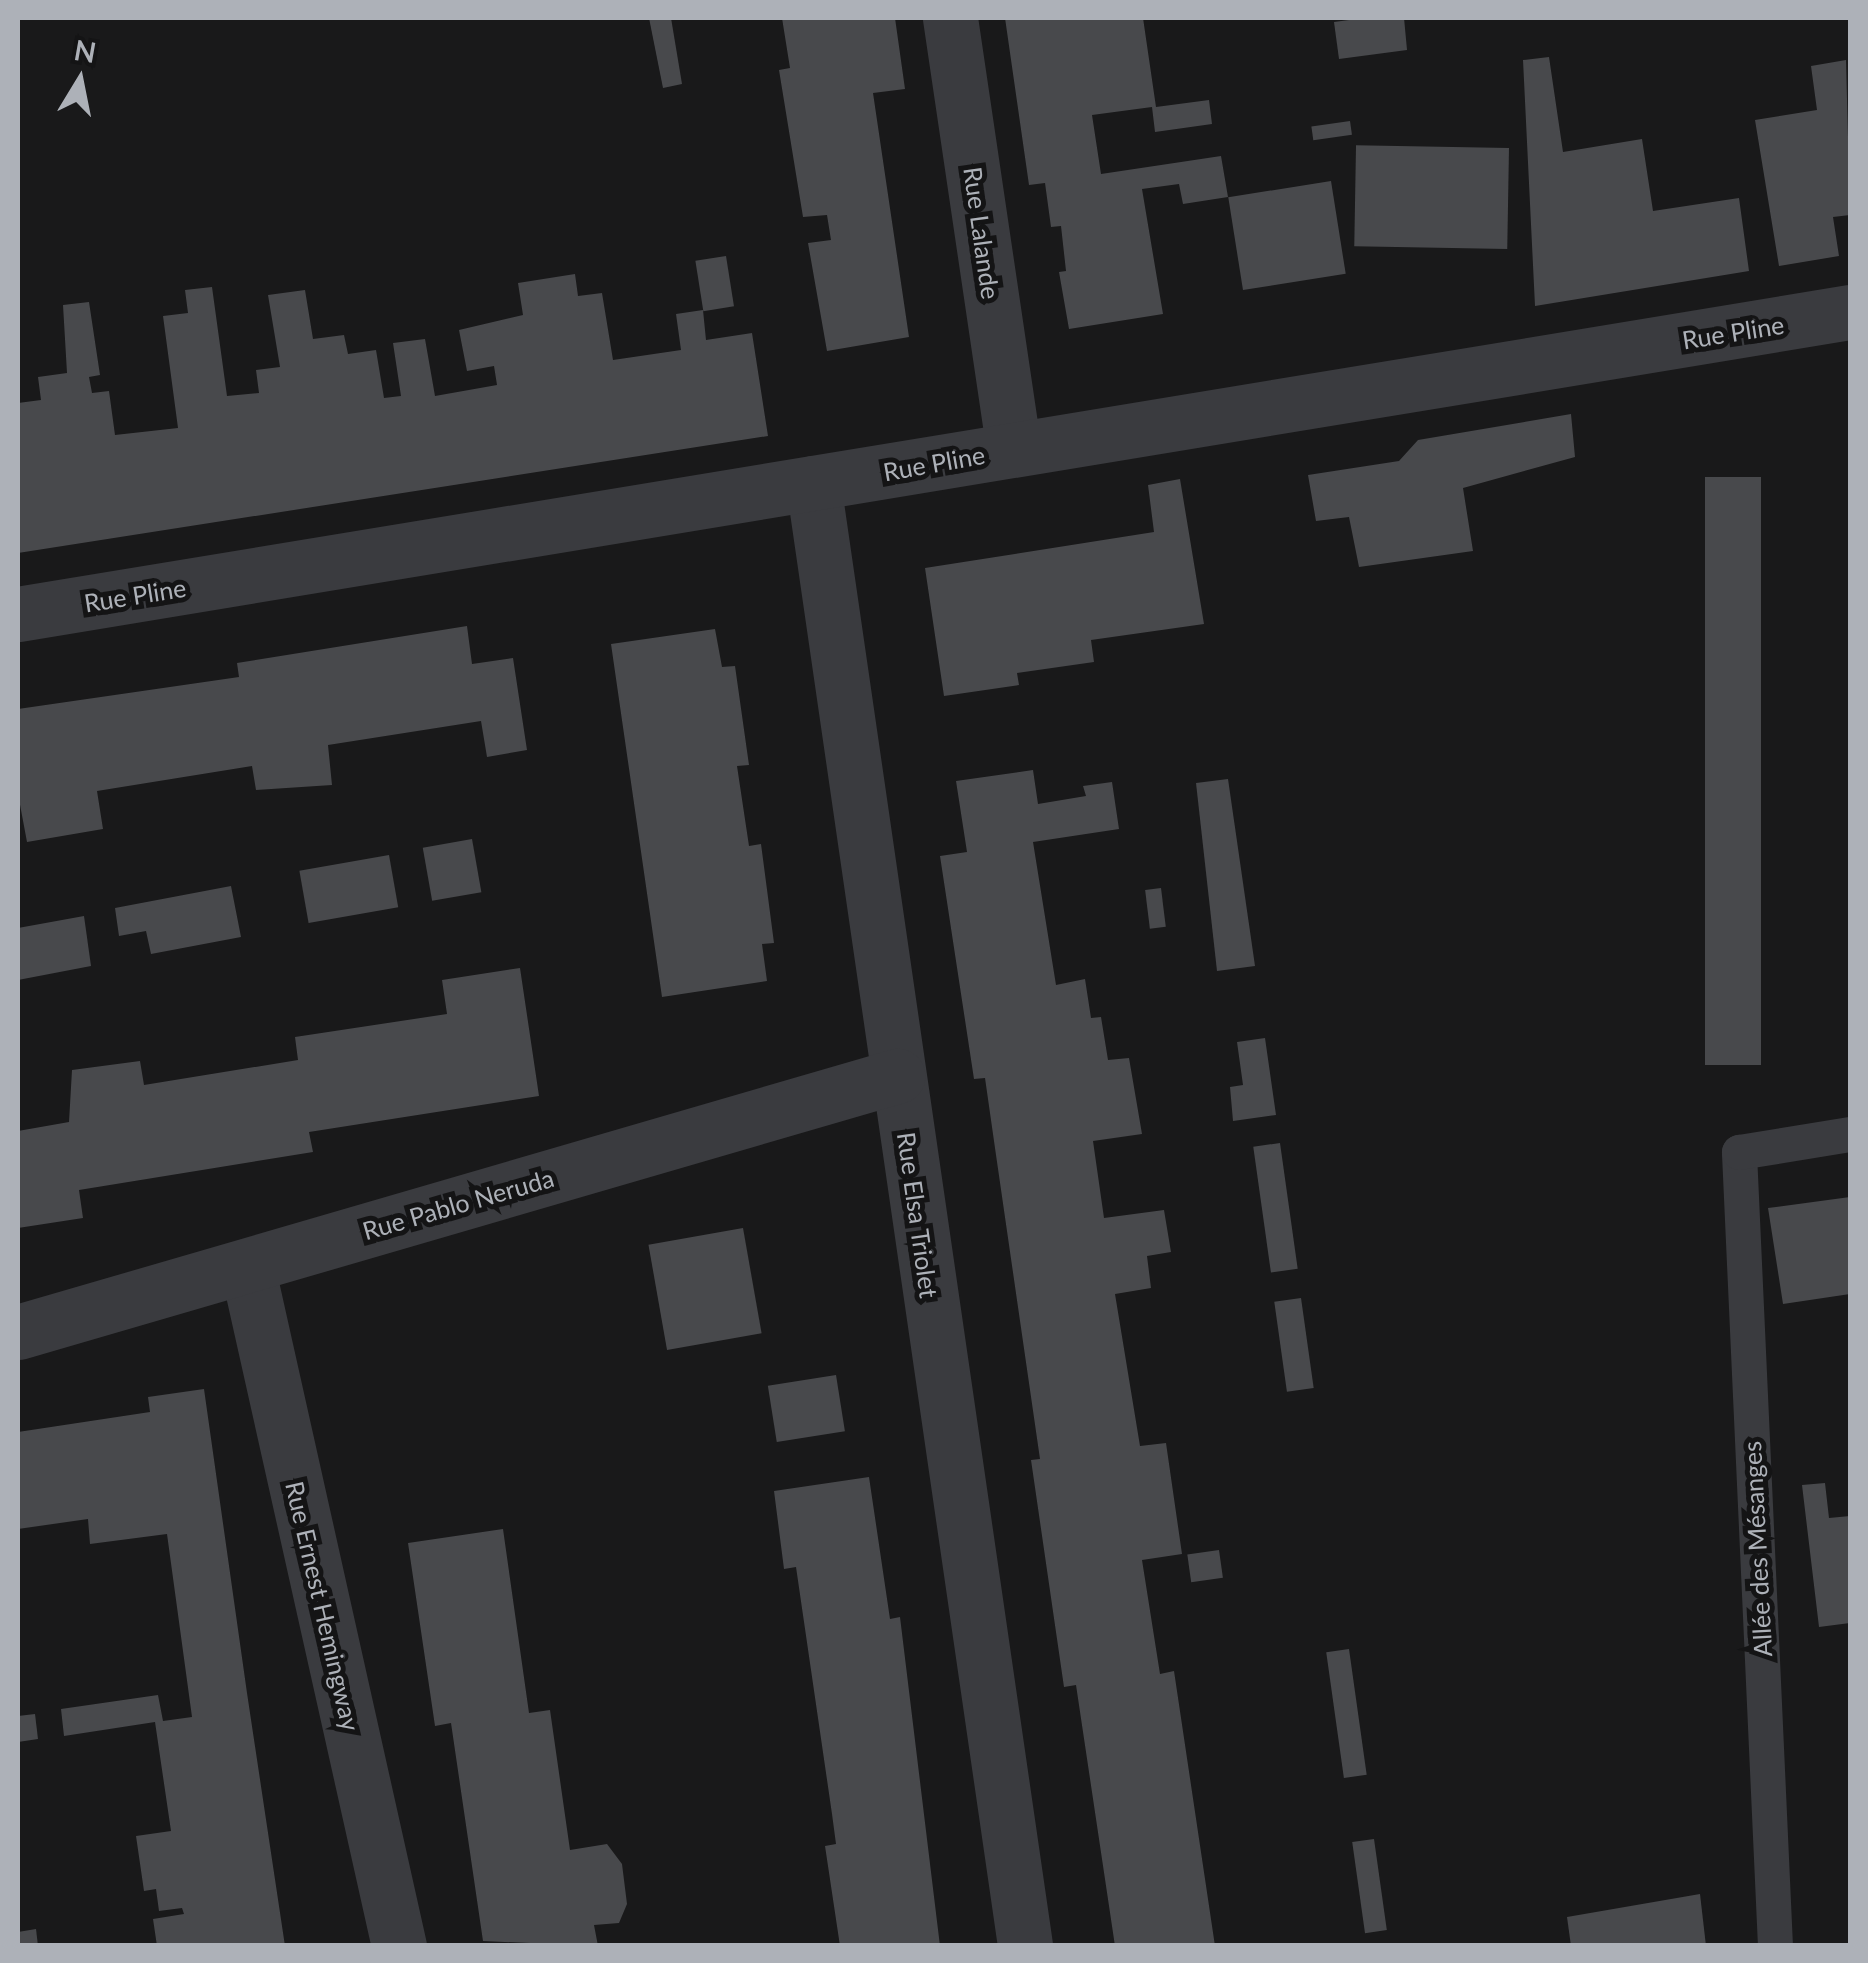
<!DOCTYPE html>
<html>
<head>
<meta charset="utf-8">
<style>
	body { margin:0 }
	#map { position:relative; width:1868px; height:1963px; overflow:hidden; background:#19191a; font-family:Lato,sans-serif }
	div>[style] { position:absolute }
	[style*='--x'] { left:calc(var(--x)*1px); top:calc(var(--y)*1px); width:calc(var(--w)*1px); rotate:calc(var(--a)*1deg) }
	.building>* { inset:0; background:#48494c; transform-origin:0 0 }
	.lane>* { height:35px; margin:-17.5px; padding:0 17.5px; transform-origin:17.5px; border-radius:17.5px; background:#3a3b3f }
	.street>* { height:55px; margin:-27.5px; padding:0 27.5px; transform-origin:27.5px; border-radius:27.5px; background:#3a3b3f }
	span { translate:-50% -50%; white-space:nowrap; text-align:center; line-height:1.15; -webkit-text-stroke:10px #141415; paint-order:stroke }
	.street-label { font-size:25px; color:#adb1b8 }
	.frame { position:absolute; inset:0; border:20px solid #adb1b8; pointer-events:none }
	.north { position:absolute; left:30px; top:30px; width:100px; height:100px; -webkit-text-stroke:8px #141415; paint-order:stroke; rotate:10deg; font-size:28px; font-weight:700; line-height:40px; text-align:center; color:#adb1b8 }
	.north::after { content:''; display:block; margin:auto; width:35px; height:45px; background:#adb1b8; clip-path:polygon(50% 0,100% 100%,50% 72%,0 100%) }
</style>
</head>
<body>
<div id="map">
	<div class="building">
		<div style="clip-path:polygon(649px 18px,671px 18px,682px 84px,663px 88px)"></div>
		<div style="clip-path:polygon(782px 18px,895px 18px,905px 89px,873px 93px,909px 337px,827px 351px,808px 243px,831px 240px,827px 215px,803px 217px,779px 70px,790px 68px)"></div>
		<div style="clip-path:polygon(1005px 18px,1143px 18px,1156px 107px,1209px 100px,1212px 124px,1155px 132px,1152px 107px,1092px 115px,1101px 174px,1221px 156px,1228px 197px,1183px 204px,1179px 184px,1142px 189px,1163px 314px,1069px 329px,1059px 272px,1066px 271px,1061px 226px,1051px 227px,1045px 183px,1029px 185px)"></div>
		<div style="clip-path:polygon(1364px 18px,1404px 18px,1407px 50px,1339px 59px,1334px 22px)"></div>
		<div style="clip-path:polygon(1549px 57px,1563px 152px,1642px 139px,1653px 211px,1739px 198px,1749px 271px,1535px 306px,1523px 60px)"></div>
		<div style="clip-path:polygon(1846px 60px,1850px 215px,1833px 217px,1839px 256px,1779px 266px,1755px 120px,1817px 110px,1811px 66px)"></div>
		<div style="left:1350px;top:121px;width:14px;height:39px;rotate:82deg"></div>
		<div style="left:1509px;top:148px;width:101px;height:153px;rotate:91deg"></div>
		<div style="left:1331px;top:181px;width:94px;height:104px;rotate:81deg"></div>
		<div style="left:726px;top:256px;width:51px;height:31px;rotate:81deg"></div>
		<div style="clip-path:polygon(575px 274px,578px 296px,602px 293px,613px 360px,681px 350px,676px 314px,703px 310px,706px 340px,752px 333px,768px 436px,18px 553px,18px 403px,41px 400px,38px 377px,67px 373px,63px 305px,89px 302px,100px 375px,89px 377px,92px 393px,109px 391px,115px 435px,178px 428px,163px 316px,188px 313px,185px 290px,212px 287px,227px 396px,259px 393px,256px 370px,280px 367px,268px 295px,305px 290px,313px 339px,344px 335px,348px 354px,376px 350px,384px 398px,401px 396px,393px 343px,425px 339px,435px 396px,497px 385px,494px 366px,467px 371px,459px 330px,523px 315px,518px 283px)"></div>
		<div style="clip-path:polygon(1571px 414px,1575px 457px,1463px 488px,1473px 551px,1359px 567px,1349px 517px,1316px 521px,1308px 475px,1399px 461px,1418px 440px)"></div>
		<div style="left:1705px;top:477px;width:56px;height:588px"></div>
		<div style="clip-path:polygon(1180px 479px,1204px 624px,1091px 640px,1094px 662px,1017px 673px,1019px 685px,944px 696px,925px 568px,1154px 532px,1148px 485px)"></div>
		<div style="clip-path:polygon(467px 626px,472px 664px,513px 658px,527px 750px,487px 757px,481px 721px,328px 745px,332px 785px,256px 790px,252px 766px,97px 791px,103px 829px,27px 842px,18px 794px,18px 709px,239px 677px,237px 663px)"></div>
		<div style="clip-path:polygon(715px 629px,722px 667px,735px 666px,749px 765px,737px 766px,749px 846px,761px 844px,774px 943px,762px 944px,767px 981px,662px 997px,611px 644px)"></div>
		<div style="clip-path:polygon(1033px 770px,1038px 804px,1086px 796px,1083px 786px,1112px 782px,1119px 829px,1033px 842px,1056px 985px,1085px 979px,1091px 1018px,1101px 1017px,1108px 1060px,1129px 1058px,1142px 1134px,1093px 1141px,1104px 1218px,1164px 1210px,1171px 1252px,1147px 1256px,1151px 1288px,1115px 1294px,1140px 1446px,1166px 1443px,1182px 1554px,1142px 1560px,1160px 1674px,1174px 1671px,1215px 1946px,1115px 1946px,1076px 1685px,1064px 1687px,1031px 1460px,1040px 1459px,996px 1155px,985px 1078px,974px 1079px,940px 856px,967px 852px,956px 781px)"></div>
		<div style="clip-path:polygon(1228px 779px,1255px 966px,1217px 971px,1196px 783px)"></div>
		<div style="left:472px;top:839px;width:54px;height:50px;rotate:80deg"></div>
		<div style="left:389px;top:855px;width:53px;height:91px;rotate:80deg"></div>
		<div style="clip-path:polygon(231px 886px,241px 937px,151px 954px,146px 931px,119px 936px,115px 908px)"></div>
		<div style="left:1161px;top:888px;width:39px;height:16px;rotate:83deg"></div>
		<div style="clip-path:polygon(84px 916px,91px 966px,18px 980px,18px 928px)"></div>
		<div style="clip-path:polygon(520px 968px,539px 1096px,309px 1132px,313px 1152px,79px 1190px,83px 1218px,18px 1228px,18px 1131px,69px 1122px,72px 1070px,140px 1061px,144px 1085px,298px 1060px,295px 1037px,447px 1014px,442px 980px)"></div>
		<div style="clip-path:polygon(1265px 1038px,1276px 1115px,1233px 1121px,1230px 1087px,1243px 1085px,1237px 1042px)"></div>
		<div style="left:1280px;top:1143px;width:127px;height:27px;rotate:82deg"></div>
		<div style="clip-path:polygon(1850px 1197px,1850px 1294px,1783px 1304px,1768px 1208px)"></div>
		<div style="left:743px;top:1228px;width:107px;height:96px;rotate:80deg"></div>
		<div style="left:1301px;top:1298px;width:91px;height:27px;rotate:82deg"></div>
		<div style="left:836px;top:1375px;width:57px;height:69px;rotate:81deg"></div>
		<div style="clip-path:polygon(204px 1389px,247px 1693px,285px 1946px,157px 1946px,153px 1919px,184px 1914px,182px 1908px,159px 1911px,156px 1889px,144px 1891px,136px 1836px,171px 1831px,155px 1722px,64px 1736px,61px 1709px,158px 1695px,163px 1721px,192px 1717px,167px 1534px,90px 1544px,88px 1519px,18px 1529px,18px 1432px,150px 1412px,148px 1397px)"></div>
		<div style="clip-path:polygon(869px 1477px,890px 1619px,900px 1617px,940px 1946px,840px 1946px,825px 1846px,836px 1844px,832px 1814px,796px 1567px,784px 1569px,774px 1491px)"></div>
		<div style="clip-path:polygon(1825px 1483px,1829px 1518px,1850px 1516px,1850px 1623px,1819px 1627px,1802px 1485px)"></div>
		<div style="clip-path:polygon(503px 1529px,529px 1713px,550px 1710px,570px 1850px,607px 1844px,622px 1864px,627px 1904px,619px 1923px,594px 1925px,598px 1946px,483px 1941px,451px 1723px,435px 1726px,408px 1543px)"></div>
		<div style="left:1219px;top:1550px;width:28px;height:32px;rotate:82deg"></div>
		<div style="left:1349px;top:1649px;width:127px;height:23px;rotate:82deg"></div>
		<div style="clip-path:polygon(35px 1714px,38px 1739px,18px 1742px,18px 1716px)"></div>
		<div style="left:1374px;top:1839px;width:92px;height:22px;rotate:82deg"></div>
		<div style="clip-path:polygon(1700px 1894px,1706px 1946px,1571px 1946px,1567px 1917px)"></div>
		<div style="clip-path:polygon(36px 1929px,38px 1946px,18px 1946px,18px 1932px)"></div>
	</div>
	<div class="lane">
		<div style="--x:1775;--y:1946;--w:795;--a:-92.6"></div>
		<div style="--x:1739;--y:1152;--w:112;--a:-9.2"></div>
	</div>
	<div class="street">
		<div style="--x:950;--y:18;--w:436;--a:81.6"></div>
		<div style="--x:813;--y:483;--w:1478;--a:81.75"></div>
		<div style="--x:18;--y:614;--w:1857;--a:-9.36"></div>
		<div style="--x:247;--y:1266;--w:697;--a:77.4"></div>
		<div style="--x:18;--y:1332;--w:916;--a:-16.24"></div>
	</div>
	<div class="street-label">
		<span style="left:982px;top:233px;rotate:82deg">Rue Lalande</span>
		<span style="left:1733px;top:332px;rotate:-9deg">Rue Pline</span>
		<span style="left:934px;top:463px;rotate:-10deg">Rue Pline</span>
		<span style="left:135px;top:595px;rotate:-9deg">Rue Pline</span>
		<span style="left:458px;top:1204px;rotate:-16deg">Rue Pablo Neruda</span>
		<span style="left:918px;top:1215px;rotate:82deg">Rue Elsa Triolet</span>
		<span style="left:1757px;top:1549px;rotate:-93deg">Allée des Mésanges</span>
		<span style="left:323px;top:1606px;rotate:77deg">Rue Ernest Hemingway</span>
	</div>
	<div class="frame"></div>
	<div class="north">N</div>
</div>
</body>
</html>
